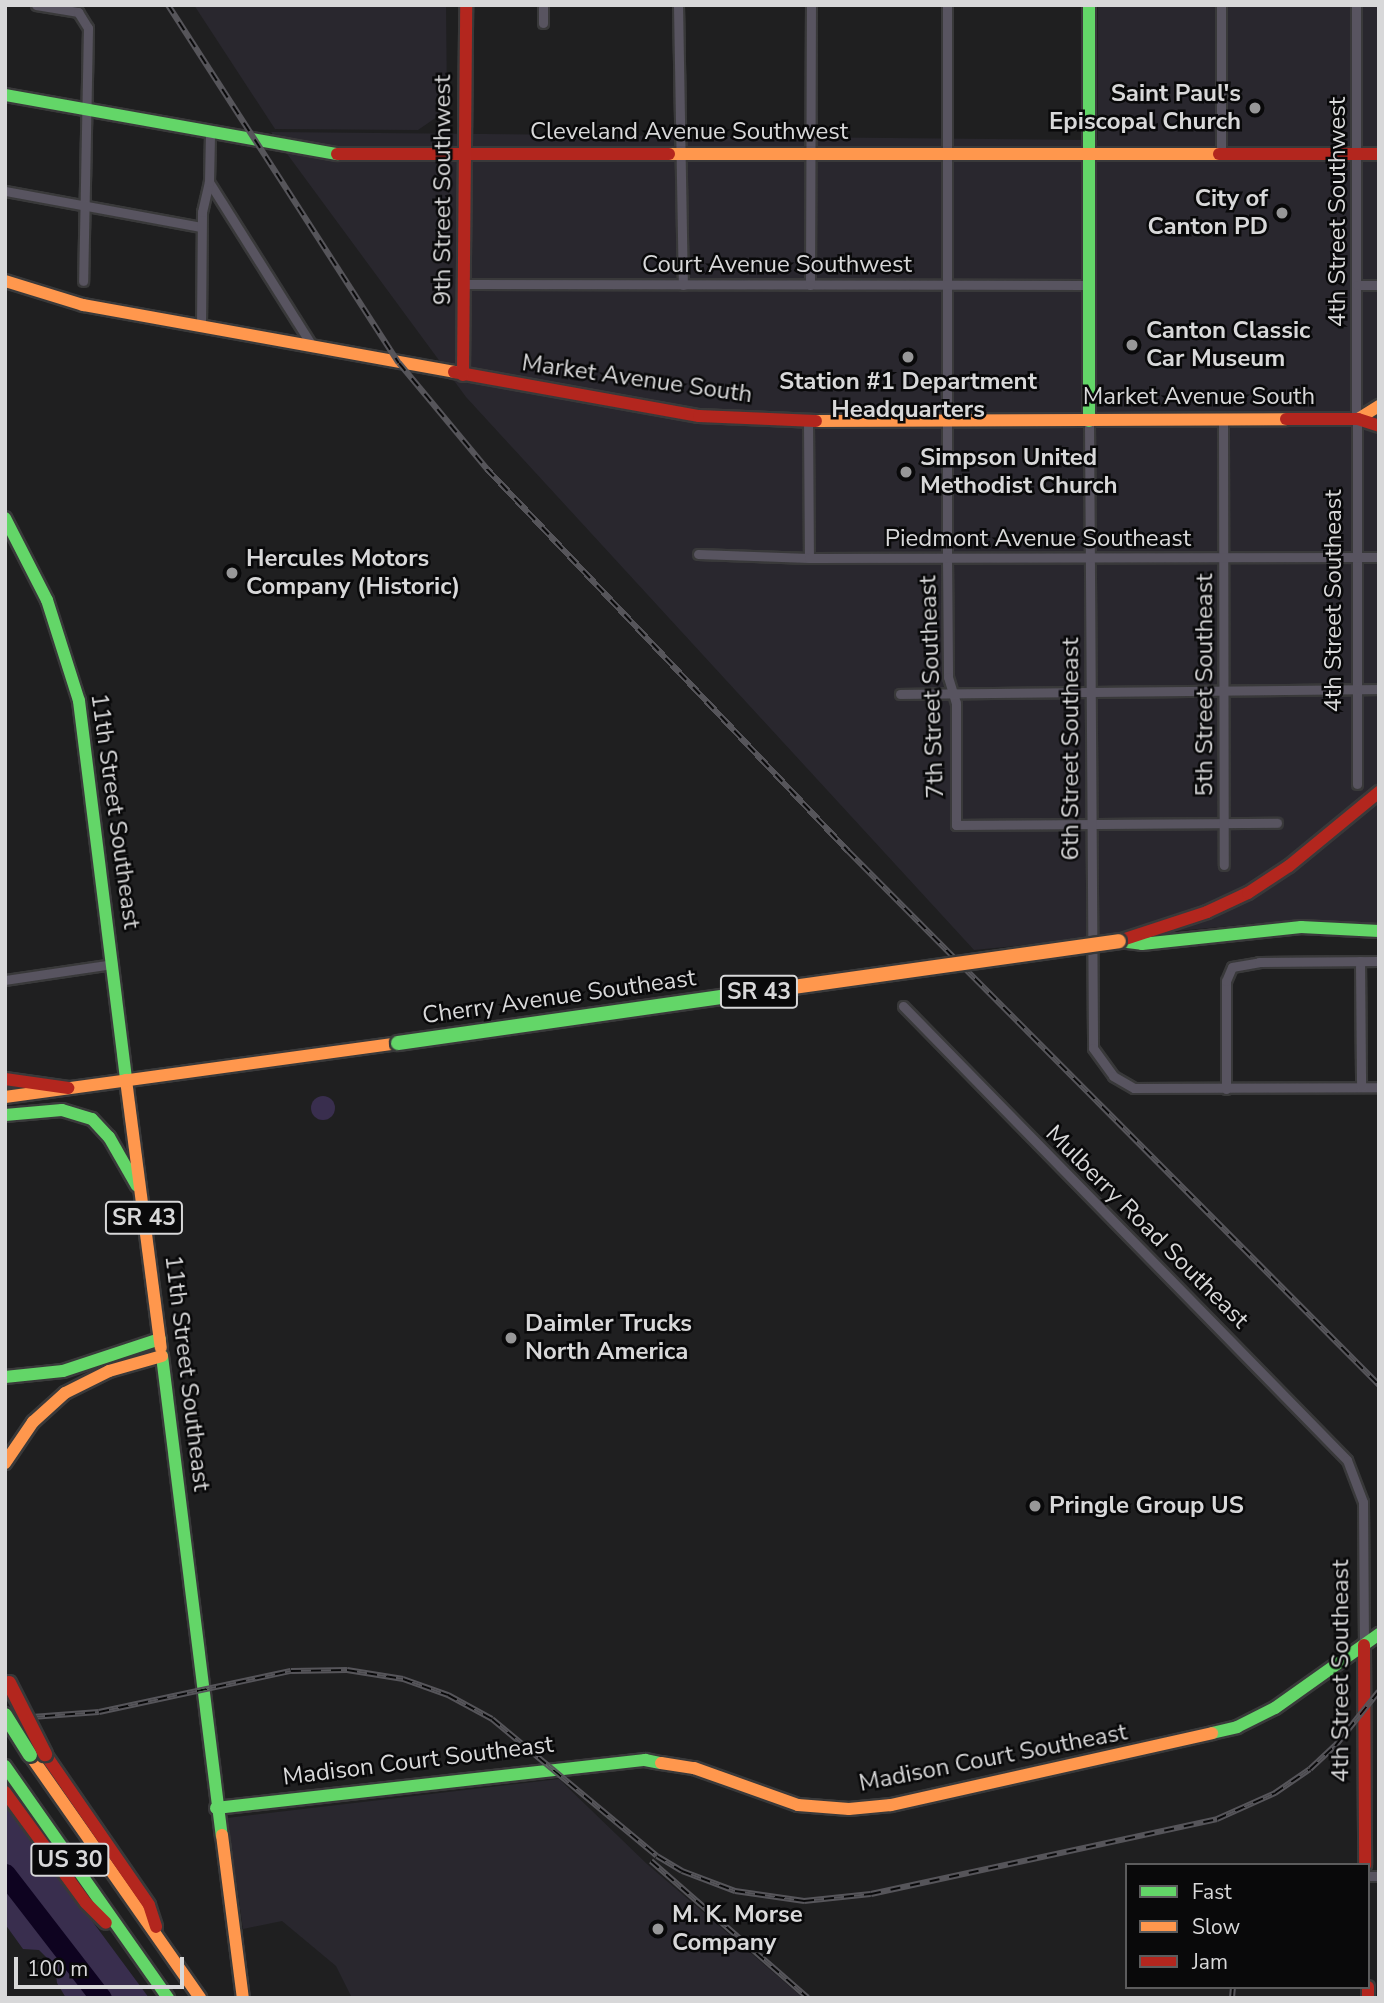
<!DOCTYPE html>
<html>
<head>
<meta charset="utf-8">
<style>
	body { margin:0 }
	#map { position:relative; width:1384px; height:2003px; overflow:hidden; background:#1f1f20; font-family:"Nunito Sans",sans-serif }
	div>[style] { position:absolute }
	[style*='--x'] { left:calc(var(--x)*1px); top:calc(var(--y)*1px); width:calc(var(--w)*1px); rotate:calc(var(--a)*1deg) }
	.built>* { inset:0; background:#29272e }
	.green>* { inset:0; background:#392e4e }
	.round { border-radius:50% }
	.river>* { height:21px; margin:-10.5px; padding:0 10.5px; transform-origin:10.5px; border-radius:10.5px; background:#0e0320 }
	.roads { filter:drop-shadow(2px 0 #39393a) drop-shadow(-2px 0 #39393a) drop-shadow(0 2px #39393a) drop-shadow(0 -2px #39393a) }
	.street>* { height:9px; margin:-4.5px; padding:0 4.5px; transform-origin:4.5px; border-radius:4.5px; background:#585460 }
	.fast>* { height:12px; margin:-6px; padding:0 6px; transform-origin:6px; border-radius:6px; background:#63d668 }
	.slow>* { height:12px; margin:-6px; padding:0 6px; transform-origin:6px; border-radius:6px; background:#ff974d }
	.jam>* { height:12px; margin:-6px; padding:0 6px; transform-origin:6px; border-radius:6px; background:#b3261e }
	.rail>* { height:6px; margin-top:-3px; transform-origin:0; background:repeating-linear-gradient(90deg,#09090a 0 10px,#56555a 0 20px); box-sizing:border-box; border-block:2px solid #56555a }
	.bridges { filter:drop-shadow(2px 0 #39393a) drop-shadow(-2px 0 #39393a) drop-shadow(0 2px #39393a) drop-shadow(0 -2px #39393a) }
	.fast-bridge>* { height:14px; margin:-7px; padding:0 7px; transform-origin:7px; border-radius:7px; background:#63d668 }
	.slow-bridge>* { height:14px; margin:-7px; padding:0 7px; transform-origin:7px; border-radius:7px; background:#ff974d }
	.jam-bridge>* { height:14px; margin:-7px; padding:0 7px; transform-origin:7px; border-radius:7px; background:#b3261e }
	.dots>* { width:19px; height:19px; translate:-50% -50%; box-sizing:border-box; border:4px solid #09090a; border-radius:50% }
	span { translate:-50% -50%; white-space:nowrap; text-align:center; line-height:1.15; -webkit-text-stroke:5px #09090a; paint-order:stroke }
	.shield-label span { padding:2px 5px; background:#09090a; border:2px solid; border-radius:5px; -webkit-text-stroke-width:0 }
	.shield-label { font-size:23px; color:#d8d8d9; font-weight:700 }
	.poi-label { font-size:24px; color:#d8d8d9; font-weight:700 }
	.right { translate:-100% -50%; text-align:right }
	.left { translate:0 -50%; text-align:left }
	.street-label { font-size:24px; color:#d8d8d9 }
	.frame { position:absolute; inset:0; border:7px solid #d8d8d9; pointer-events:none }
	.legend { position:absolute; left:1125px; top:1863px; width:245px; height:126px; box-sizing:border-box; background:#09090a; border:2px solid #5c5c5d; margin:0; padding:9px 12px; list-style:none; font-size:21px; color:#d8d8d9 }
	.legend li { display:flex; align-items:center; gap:14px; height:35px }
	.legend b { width:35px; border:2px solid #5c5c5d }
	.scale { position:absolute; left:14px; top:1957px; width:170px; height:32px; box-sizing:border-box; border:4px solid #d8d8d9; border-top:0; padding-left:9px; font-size:21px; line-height:24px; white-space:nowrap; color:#d8d8d9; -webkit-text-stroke:5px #09090a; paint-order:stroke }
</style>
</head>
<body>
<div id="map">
	<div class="built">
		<div style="clip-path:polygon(194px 5px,446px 5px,447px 110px,418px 130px,275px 129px)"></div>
		<div style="clip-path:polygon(1098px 5px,1379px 5px,1379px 924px,1304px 919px,974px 950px,466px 397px,271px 132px,1098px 140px)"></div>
		<div style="clip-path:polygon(559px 1779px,647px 1864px,803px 1998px,352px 1998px,336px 1966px,282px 1921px,243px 1929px,227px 1818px)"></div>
	</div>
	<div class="green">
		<div class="round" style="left:311px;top:1096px;width:24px;height:24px"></div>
		<div style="clip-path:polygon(5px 1803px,149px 1998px,66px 1998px,57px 1983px,55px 1966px,39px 1950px,23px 1949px,5px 1924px)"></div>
	</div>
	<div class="river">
		<div style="--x:5;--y:1874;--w:157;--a:52.3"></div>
	</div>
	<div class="roads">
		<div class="street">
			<div style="--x:36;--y:5;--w:43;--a:9.5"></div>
			<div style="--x:78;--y:12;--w:19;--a:58"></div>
			<div style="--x:88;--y:28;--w:253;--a:91.1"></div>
			<div style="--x:678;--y:5;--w:280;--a:89"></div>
			<div style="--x:947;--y:5;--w:553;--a:90"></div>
			<div style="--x:947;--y:558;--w:119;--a:89.5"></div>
			<div style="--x:948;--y:677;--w:27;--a:73"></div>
			<div style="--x:956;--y:703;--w:122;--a:90"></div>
			<div style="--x:956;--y:825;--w:321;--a:-0.4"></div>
			<div style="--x:1356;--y:5;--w:779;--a:89.93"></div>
			<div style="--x:543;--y:23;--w:18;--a:-90"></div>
			<div style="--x:1221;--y:154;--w:149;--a:-90"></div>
			<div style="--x:209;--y:182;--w:195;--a:57.8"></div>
			<div style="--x:5;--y:191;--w:199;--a:10.4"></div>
			<div style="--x:465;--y:284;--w:624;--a:0.09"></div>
			<div style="--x:810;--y:285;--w:280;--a:-89.8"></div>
			<div style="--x:1357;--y:285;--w:22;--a:0"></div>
			<div style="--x:201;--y:327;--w:115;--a:-89.5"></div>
			<div style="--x:202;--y:212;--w:31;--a:-77"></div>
			<div style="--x:209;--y:182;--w:49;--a:-88.8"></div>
			<div style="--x:808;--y:421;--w:137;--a:89.6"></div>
			<div style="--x:1089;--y:421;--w:627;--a:89.63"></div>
			<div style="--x:1093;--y:1048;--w:34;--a:54"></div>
			<div style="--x:1113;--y:1076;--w:24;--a:30"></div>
			<div style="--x:1134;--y:1088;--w:245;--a:-0.2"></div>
			<div style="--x:1223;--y:421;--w:444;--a:89.9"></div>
			<div style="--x:698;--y:554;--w:111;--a:2.1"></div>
			<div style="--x:809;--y:558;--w:570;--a:-0.1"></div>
			<div style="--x:900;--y:694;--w:479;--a:-0.6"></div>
			<div style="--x:1360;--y:961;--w:126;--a:89.5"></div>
			<div style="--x:5;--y:980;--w:109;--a:-8.4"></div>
			<div style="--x:903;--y:1006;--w:635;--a:45.64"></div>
			<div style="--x:1347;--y:1460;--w:45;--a:69.1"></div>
			<div style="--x:1363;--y:1502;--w:143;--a:89.6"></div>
			<div style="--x:1226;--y:1089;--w:108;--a:-90"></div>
			<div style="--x:1226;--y:981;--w:15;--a:-67"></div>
			<div style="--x:1232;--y:967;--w:27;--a:-10"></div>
			<div style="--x:1259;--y:962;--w:120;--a:-0.5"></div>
			<div style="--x:1368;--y:1876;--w:11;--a:0"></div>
		</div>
		<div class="fast">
			<div style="--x:1089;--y:5;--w:416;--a:90"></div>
			<div style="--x:5;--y:95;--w:337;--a:10.1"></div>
			<div style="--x:5;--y:518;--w:92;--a:62.9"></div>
			<div style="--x:47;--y:600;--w:106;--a:72.4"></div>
			<div style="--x:79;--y:701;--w:382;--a:82.9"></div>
			<div style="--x:1119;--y:941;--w:23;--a:7"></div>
			<div style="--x:1142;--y:944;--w:160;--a:-6.1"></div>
			<div style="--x:1301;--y:927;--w:78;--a:2.9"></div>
			<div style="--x:5;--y:1115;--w:57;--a:-5"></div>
			<div style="--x:62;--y:1110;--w:31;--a:17"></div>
			<div style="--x:92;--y:1119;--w:25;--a:47"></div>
			<div style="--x:109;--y:1137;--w:56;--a:60.3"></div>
			<div style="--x:162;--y:1356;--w:483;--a:82.9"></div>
			<div style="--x:5;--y:1377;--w:58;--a:-5.9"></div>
			<div style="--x:63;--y:1371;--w:102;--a:-18.3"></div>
			<div style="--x:1212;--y:1733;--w:26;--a:-13"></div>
			<div style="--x:1237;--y:1727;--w:42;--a:-26.6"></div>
			<div style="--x:1275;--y:1708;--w:128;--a:-35.4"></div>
			<div style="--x:5;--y:1766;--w:284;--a:54.9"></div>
			<div style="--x:216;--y:1808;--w:432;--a:-6.4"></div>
			<div style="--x:645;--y:1760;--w:16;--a:11"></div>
		</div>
		<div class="slow">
			<div style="--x:669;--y:154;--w:550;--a:0"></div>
			<div style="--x:5;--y:281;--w:82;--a:17.1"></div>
			<div style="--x:83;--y:305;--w:377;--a:10.2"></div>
			<div style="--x:1358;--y:419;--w:25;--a:-32"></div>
			<div style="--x:816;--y:421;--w:470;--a:-0.2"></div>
			<div style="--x:126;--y:1080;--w:270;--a:82.6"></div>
			<div style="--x:5;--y:1097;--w:397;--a:-7.8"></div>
			<div style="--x:5;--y:1463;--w:50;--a:-55.7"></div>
			<div style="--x:33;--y:1422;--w:43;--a:-42.2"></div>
			<div style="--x:65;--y:1393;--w:49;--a:-26.6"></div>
			<div style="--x:109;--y:1371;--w:55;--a:-15.8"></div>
			<div style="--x:30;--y:1755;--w:297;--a:55"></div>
			<div style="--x:661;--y:1763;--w:33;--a:9"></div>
			<div style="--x:694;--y:1768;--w:110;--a:19.6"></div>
			<div style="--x:798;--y:1805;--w:51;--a:4.5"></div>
			<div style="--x:849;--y:1809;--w:42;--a:-5.4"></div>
			<div style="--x:891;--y:1805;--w:329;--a:-12.6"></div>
			<div style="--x:222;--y:1835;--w:164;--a:82.7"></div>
		</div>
		<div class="jam">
			<div style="--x:337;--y:154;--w:332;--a:0"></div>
			<div style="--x:1219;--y:154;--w:160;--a:0"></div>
			<div style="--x:454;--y:372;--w:249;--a:10.2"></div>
			<div style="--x:699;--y:416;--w:117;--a:2.4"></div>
			<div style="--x:463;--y:375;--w:370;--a:-89.5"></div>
			<div style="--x:1286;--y:419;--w:72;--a:0"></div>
			<div style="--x:1358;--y:419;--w:22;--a:18"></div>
			<div style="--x:1119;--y:941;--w:93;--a:-18.2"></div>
			<div style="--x:1207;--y:912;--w:45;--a:-24.9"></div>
			<div style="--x:1248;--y:893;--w:49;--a:-33.4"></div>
			<div style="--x:1289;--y:866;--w:117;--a:-39.4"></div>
			<div style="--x:5;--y:1079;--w:64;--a:8.1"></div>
			<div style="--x:1364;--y:1645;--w:220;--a:89.7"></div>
			<div style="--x:45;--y:1754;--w:183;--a:55.4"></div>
			<div style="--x:149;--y:1905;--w:23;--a:72"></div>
			<div style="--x:5;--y:1792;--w:137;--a:53.9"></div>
			<div style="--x:86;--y:1903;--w:28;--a:45"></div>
			<div style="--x:1368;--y:1987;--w:11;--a:90"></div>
		</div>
	</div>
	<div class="rail">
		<div style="--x:168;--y:5;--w:426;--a:57.2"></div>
		<div style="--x:399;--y:363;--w:138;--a:50.3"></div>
		<div style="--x:487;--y:469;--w:526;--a:46.62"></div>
		<div style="--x:848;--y:851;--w:753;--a:45.16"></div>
		<div style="--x:5;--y:1719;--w:94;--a:-4.3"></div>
		<div style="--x:99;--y:1712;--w:196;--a:-12.1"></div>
		<div style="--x:291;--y:1671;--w:56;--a:-1"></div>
		<div style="--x:347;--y:1670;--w:57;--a:9.1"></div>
		<div style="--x:403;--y:1679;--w:48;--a:19.6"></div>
		<div style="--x:448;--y:1695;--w:50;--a:28.6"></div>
		<div style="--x:492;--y:1719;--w:214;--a:39.7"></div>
		<div style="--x:657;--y:1856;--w:29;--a:31"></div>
		<div style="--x:682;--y:1871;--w:57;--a:20.7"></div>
		<div style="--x:735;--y:1891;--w:70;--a:8.2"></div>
		<div style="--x:804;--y:1901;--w:67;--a:-6"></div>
		<div style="--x:871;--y:1894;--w:354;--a:-12.2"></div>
		<div style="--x:1217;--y:1819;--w:64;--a:-24.1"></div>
		<div style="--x:1275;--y:1793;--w:42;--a:-34.4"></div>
		<div style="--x:1310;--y:1769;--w:34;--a:-43"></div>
		<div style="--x:1335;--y:1746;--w:70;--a:-51.3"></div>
		<div style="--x:651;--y:1861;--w:208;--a:41.1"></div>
		<div style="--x:1232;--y:1998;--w:11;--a:-85"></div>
	</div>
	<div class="bridges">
		<div class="fast-bridge">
			<div style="--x:398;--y:1043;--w:399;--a:-8.1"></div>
			<div style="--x:5;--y:1715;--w:47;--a:58"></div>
		</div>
		<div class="slow-bridge">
			<div style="--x:793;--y:987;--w:329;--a:-8"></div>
		</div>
		<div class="jam-bridge">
			<div style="--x:9;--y:1683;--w:80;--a:63.1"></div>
		</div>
	</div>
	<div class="dots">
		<div style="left:1255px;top:108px;background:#979798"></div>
		<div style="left:1282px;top:213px;background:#979798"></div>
		<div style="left:1132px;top:345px;background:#979798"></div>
		<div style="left:908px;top:357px;background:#979798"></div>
		<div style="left:906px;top:472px;background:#979798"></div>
		<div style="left:232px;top:573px;background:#979798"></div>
		<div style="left:511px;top:1338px;background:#979798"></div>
		<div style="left:1035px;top:1506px;background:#979798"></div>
		<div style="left:658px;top:1929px;background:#979798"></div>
	</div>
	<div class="shield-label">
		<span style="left:759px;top:992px">SR 43</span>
		<span style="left:144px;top:1218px">SR 43</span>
		<span style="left:70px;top:1860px">US 30</span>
	</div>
	<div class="poi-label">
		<span class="right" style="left:1241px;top:108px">Saint Paul's<br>Episcopal Church</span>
		<span class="right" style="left:1268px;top:213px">City of<br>Canton PD</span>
		<span class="left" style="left:1146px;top:345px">Canton Classic<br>Car Museum</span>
		<span style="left:908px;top:396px">Station #1 Department<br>Headquarters</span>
		<span class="left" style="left:920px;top:472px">Simpson United<br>Methodist Church</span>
		<span class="left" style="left:246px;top:573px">Hercules Motors<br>Company (Historic)</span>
		<span class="left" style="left:525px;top:1338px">Daimler Trucks<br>North America</span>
		<span class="left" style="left:1049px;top:1506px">Pringle Group US</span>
		<span class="left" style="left:672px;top:1929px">M. K. Morse<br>Company</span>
	</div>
	<div class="street-label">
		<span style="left:689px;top:132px">Cleveland Avenue Southwest</span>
		<span style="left:443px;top:190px;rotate:-90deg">9th Street Southwest</span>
		<span style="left:1338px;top:212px;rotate:-90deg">4th Street Southwest</span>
		<span style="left:777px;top:265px">Court Avenue Southwest</span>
		<span style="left:637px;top:379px;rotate:8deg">Market Avenue South</span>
		<span style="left:1199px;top:397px">Market Avenue South</span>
		<span style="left:1038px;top:539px">Piedmont Avenue Southeast</span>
		<span style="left:1334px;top:601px;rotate:-90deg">4th Street Southeast</span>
		<span style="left:1205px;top:685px;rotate:-90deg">5th Street Southeast</span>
		<span style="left:932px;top:687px;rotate:-92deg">7th Street Southeast</span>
		<span style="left:1071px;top:749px;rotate:-90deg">6th Street Southeast</span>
		<span style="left:115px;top:811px;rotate:82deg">11th Street Southeast</span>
		<span style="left:559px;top:997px;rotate:-8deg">Cherry Avenue Southeast</span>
		<span style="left:1147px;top:1227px;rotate:45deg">Mulberry Road Southeast</span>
		<span style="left:187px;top:1373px;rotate:83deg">11th Street Southeast</span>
		<span style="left:1341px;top:1671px;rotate:-90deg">4th Street Southeast</span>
		<span style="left:993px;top:1758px;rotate:-11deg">Madison Court Southeast</span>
		<span style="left:418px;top:1761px;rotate:-7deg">Madison Court Southeast</span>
	</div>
	<div class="frame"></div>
	<ul class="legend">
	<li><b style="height:9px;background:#63d668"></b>Fast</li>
	<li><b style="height:9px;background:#ff974d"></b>Slow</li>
	<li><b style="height:9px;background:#b3261e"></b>Jam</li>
	</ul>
	<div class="scale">100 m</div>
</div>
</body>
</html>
